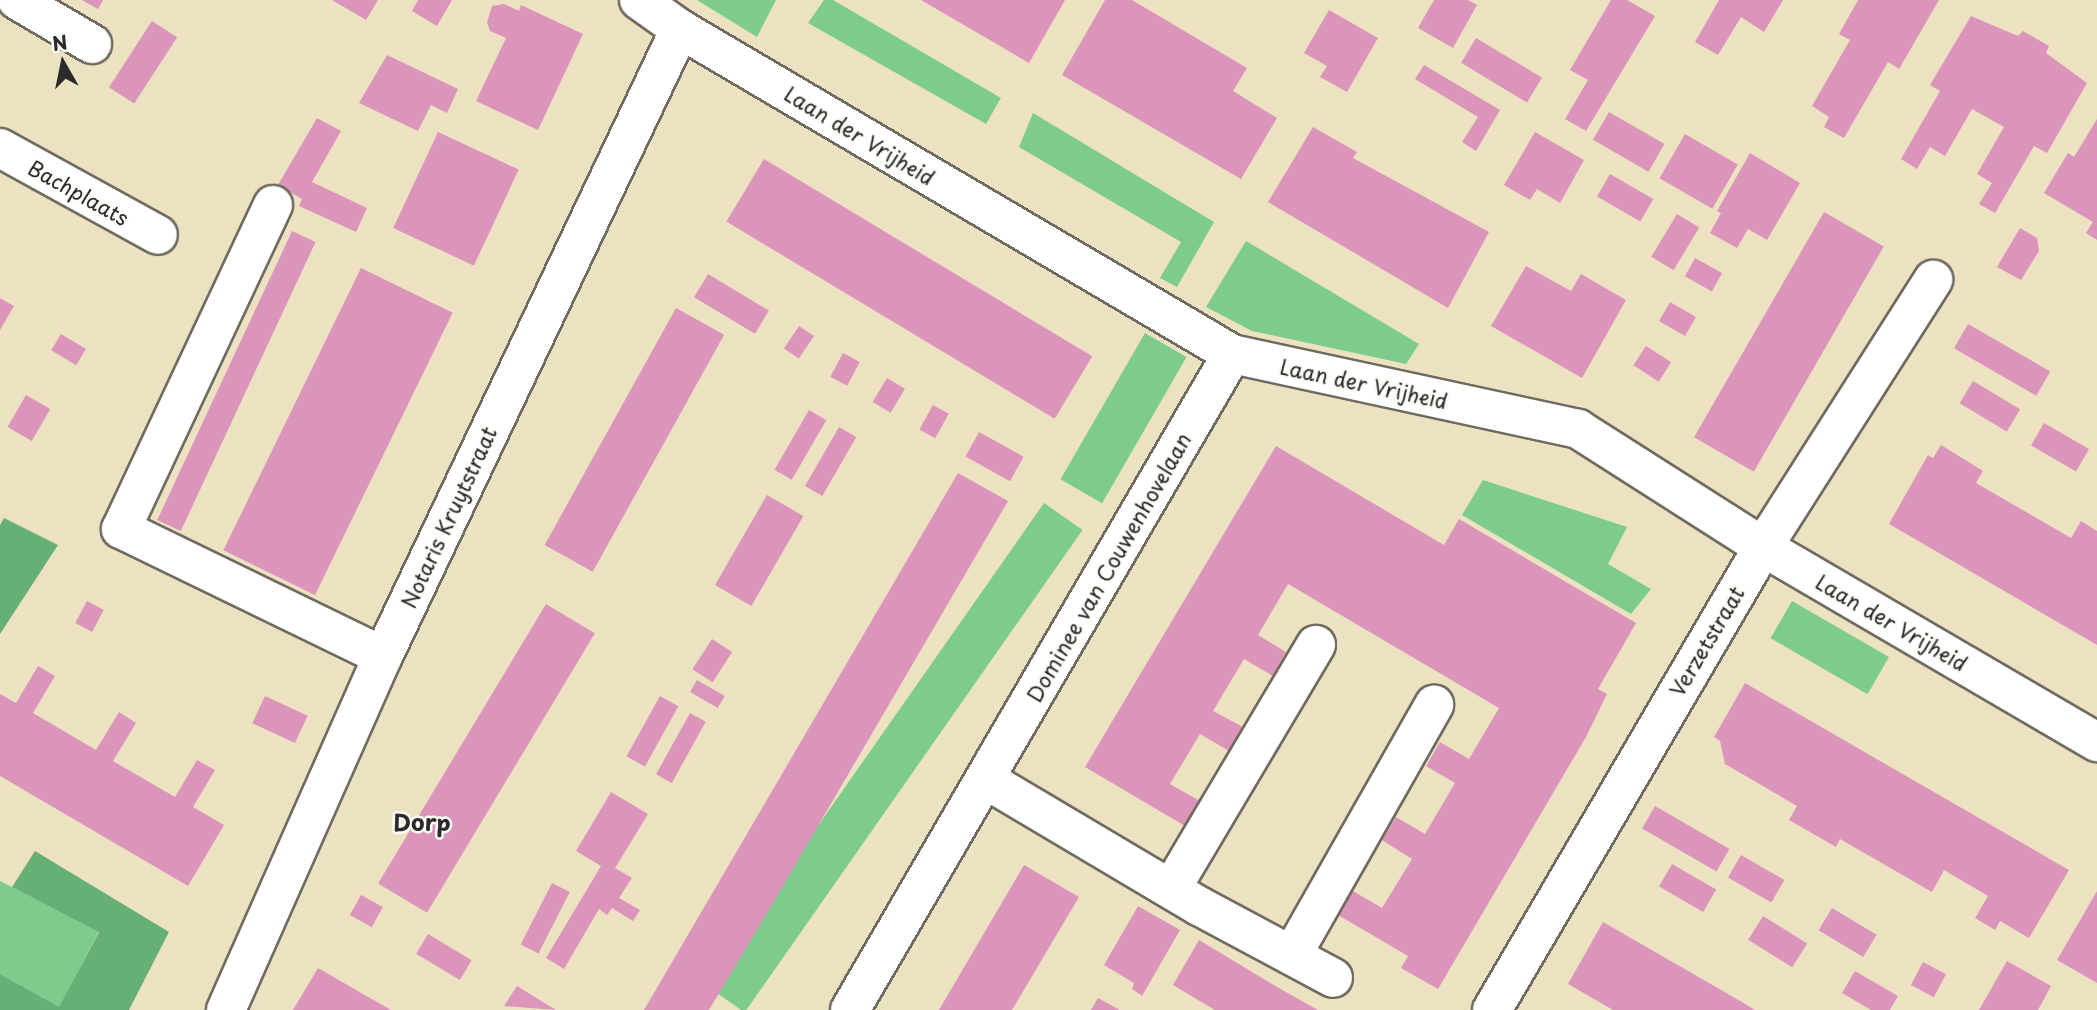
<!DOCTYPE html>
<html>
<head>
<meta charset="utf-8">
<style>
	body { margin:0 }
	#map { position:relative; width:2097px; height:1010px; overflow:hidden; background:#ece2c2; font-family:"Playpen Sans",sans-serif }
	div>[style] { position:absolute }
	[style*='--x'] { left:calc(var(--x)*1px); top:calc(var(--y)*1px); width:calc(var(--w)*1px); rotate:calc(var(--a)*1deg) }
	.green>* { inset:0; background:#7dcc8d; transform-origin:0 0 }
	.forest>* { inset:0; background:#66b078 }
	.building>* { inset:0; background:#db95ba; transform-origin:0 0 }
	.roads { filter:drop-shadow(2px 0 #6f6b60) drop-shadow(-2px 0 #6f6b60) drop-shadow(0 2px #6f6b60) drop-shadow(0 -2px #6f6b60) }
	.minor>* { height:38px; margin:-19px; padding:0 19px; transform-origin:19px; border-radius:19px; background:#fff }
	span { translate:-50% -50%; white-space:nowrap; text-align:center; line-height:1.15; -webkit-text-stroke:5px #fdfcf7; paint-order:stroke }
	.street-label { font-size:21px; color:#2b2b2b }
	.neighbourhood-label { font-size:23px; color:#2b2b2b; font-weight:700 }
	.north { position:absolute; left:28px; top:28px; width:70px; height:70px; -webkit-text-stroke:5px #fdfcf7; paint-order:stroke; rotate:351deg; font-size:19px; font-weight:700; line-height:28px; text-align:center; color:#2b2b2b }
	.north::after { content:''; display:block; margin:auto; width:24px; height:32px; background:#2b2b2b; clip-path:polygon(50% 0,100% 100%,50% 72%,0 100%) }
</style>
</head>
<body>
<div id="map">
	<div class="green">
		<div style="clip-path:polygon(697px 0,776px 0,757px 37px)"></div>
		<div style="clip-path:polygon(824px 0,833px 0,1001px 98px,986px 124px,808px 23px)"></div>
		<div style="clip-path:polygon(1033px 113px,1214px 222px,1177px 287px,1160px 278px,1181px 242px,1019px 147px)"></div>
		<div style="clip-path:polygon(1246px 241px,1419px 344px,1406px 364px,1252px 331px,1206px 307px)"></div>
		<div style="left:1145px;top:333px;width:48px;height:169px;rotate:30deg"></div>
		<div style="clip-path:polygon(1483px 480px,1627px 527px,1608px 564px,1651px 589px,1631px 614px,1462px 515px)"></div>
		<div style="left:1044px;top:503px;width:47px;height:589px;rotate:35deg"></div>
		<div style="left:1792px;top:601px;width:112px;height:43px;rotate:30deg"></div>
		<div style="clip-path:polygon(0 881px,99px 931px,59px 1008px,0 974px)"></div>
	</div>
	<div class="forest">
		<div style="clip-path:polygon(4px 518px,58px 545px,0 634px,0 525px)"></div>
		<div style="clip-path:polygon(35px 851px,169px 932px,129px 1010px,0 1010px,0 974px,59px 1007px,99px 932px,12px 887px)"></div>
	</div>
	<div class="building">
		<div style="clip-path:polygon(82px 0,103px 0,98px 9px)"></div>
		<div style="clip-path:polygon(332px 0,378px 0,366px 20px)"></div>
		<div style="clip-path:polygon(418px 0,452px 0,437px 26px,412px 11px)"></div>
		<div style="clip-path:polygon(921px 0,1065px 0,1029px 63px)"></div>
		<div style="clip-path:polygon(1105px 0,1132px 0,1247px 68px,1233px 91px,1277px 118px,1241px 179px,1062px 75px)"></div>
		<div style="clip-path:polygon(1434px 0,1468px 0,1477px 5px,1453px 48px,1418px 28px)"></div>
		<div style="clip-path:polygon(1611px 0,1627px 0,1655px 16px,1586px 131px,1565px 119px,1588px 80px,1570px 70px)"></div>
		<div style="clip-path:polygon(1719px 0,1783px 0,1764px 32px,1741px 17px,1718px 55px,1695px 42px)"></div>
		<div style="clip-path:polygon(1858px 0,1939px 0,1899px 69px,1888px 62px,1844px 138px,1824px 127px,1829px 117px,1812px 106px,1850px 40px,1839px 34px)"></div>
		<div style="clip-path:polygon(504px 4px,519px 11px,521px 5px,583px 34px,538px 130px,476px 101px,506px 38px,490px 31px,487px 22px,492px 6px)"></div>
		<div style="clip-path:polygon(1329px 10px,1378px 38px,1347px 92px,1320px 77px,1327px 66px,1304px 53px)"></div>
		<div style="clip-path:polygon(1971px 16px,2018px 36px,2023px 31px,2049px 46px,2046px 53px,2087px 83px,2047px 153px,2034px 146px,1995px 213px,1979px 204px,1992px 183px,1977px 174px,2004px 127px,1972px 109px,1945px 156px,1930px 147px,1917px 169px,1901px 159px,1940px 91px,1930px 85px)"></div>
		<div style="left:152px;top:21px;width:30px;height:79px;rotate:33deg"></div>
		<div style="left:1476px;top:38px;width:77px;height:29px;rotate:31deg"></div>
		<div style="clip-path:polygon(387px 55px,458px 89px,447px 113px,431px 105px,418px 131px,359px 103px)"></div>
		<div style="clip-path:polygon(1424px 65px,1500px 110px,1476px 151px,1462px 142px,1478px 117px,1415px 79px)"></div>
		<div style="left:1609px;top:112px;width:64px;height:32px;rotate:30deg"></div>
		<div style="clip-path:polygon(317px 118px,341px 131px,312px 182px,367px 208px,356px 232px,299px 206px,302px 199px,278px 185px)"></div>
		<div style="clip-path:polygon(2097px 119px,2097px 240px,2086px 233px,2093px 222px,2044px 193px,2068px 153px,2074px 157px)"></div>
		<div style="clip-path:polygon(1313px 127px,1357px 152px,1353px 158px,1489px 232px,1448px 308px,1268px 202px)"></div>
		<div style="left:438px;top:132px;width:89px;height:106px;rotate:25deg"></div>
		<div style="clip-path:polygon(1535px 132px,1584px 160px,1560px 203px,1537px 189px,1530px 200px,1504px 185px)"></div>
		<div style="left:1685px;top:134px;width:61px;height:51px;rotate:30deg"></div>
		<div style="clip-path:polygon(1750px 153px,1800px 183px,1767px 240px,1748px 229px,1737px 248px,1710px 233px,1721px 213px,1717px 211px)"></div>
		<div style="left:764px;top:159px;width:383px;height:73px;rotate:31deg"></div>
		<div style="left:1610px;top:174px;width:50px;height:26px;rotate:30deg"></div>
		<div style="left:1824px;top:212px;width:69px;height:260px;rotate:30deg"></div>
		<div style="left:1677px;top:214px;width:26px;height:50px;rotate:31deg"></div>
		<div style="clip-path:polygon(2020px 228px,2037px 238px,2039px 251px,2021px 280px,1997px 267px)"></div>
		<div style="left:292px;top:231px;width:26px;height:319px;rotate:25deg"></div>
		<div style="left:1695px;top:258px;width:31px;height:21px;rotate:29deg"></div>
		<div style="clip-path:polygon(1526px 266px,1571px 291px,1581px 274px,1626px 300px,1582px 378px,1491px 326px)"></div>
		<div style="left:361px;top:268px;width:102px;height:314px;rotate:26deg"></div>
		<div style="left:708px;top:274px;width:71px;height:27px;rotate:31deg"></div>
		<div style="clip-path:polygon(0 298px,14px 306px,0 330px)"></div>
		<div style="left:1670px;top:302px;width:30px;height:22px;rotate:30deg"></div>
		<div style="left:676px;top:308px;width:55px;height:271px;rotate:29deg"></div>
		<div style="left:1968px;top:324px;width:95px;height:28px;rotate:30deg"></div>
		<div style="left:799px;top:326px;width:18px;height:27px;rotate:34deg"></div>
		<div style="left:61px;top:334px;width:29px;height:19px;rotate:31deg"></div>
		<div style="left:1646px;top:346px;width:30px;height:23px;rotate:33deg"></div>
		<div style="left:843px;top:353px;width:19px;height:27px;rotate:28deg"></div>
		<div style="left:887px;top:378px;width:21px;height:28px;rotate:31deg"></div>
		<div style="left:1973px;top:381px;width:55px;height:26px;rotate:31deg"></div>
		<div style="left:26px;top:395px;width:28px;height:37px;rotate:30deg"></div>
		<div style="left:933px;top:405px;width:18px;height:28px;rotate:29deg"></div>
		<div style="left:809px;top:410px;width:20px;height:69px;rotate:30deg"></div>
		<div style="left:2044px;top:423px;width:52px;height:26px;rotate:30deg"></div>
		<div style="left:839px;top:427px;width:20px;height:68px;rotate:30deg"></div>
		<div style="left:979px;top:432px;width:51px;height:28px;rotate:29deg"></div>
		<div style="clip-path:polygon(1941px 445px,1983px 471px,1976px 483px,2071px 538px,2081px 521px,2097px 531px,2097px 645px,1889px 524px,1928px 455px,1933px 458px)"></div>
		<div style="clip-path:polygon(1276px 446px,1444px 545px,1459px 519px,1636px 623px,1598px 689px,1607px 694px,1586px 737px,1438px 989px,1401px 968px,1408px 956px,1338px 915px,1353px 891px,1382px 908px,1412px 859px,1382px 840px,1396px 817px,1425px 834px,1455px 783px,1426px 766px,1440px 742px,1469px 759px,1499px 708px,1288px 584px,1258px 635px,1286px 652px,1273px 676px,1244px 659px,1213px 711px,1243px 727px,1229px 751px,1200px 734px,1170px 784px,1200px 801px,1185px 826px,1085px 767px)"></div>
		<div style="clip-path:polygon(958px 473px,1008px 501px,763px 920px,709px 1010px,644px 1010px)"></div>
		<div style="left:767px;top:495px;width:42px;height:104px;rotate:30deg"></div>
		<div style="left:87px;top:601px;width:19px;height:25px;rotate:28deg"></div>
		<div style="left:546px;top:604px;width:57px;height:326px;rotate:31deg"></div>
		<div style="left:712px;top:639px;width:24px;height:36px;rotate:33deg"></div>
		<div style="clip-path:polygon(38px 666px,55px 676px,33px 713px,96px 750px,119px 712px,136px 723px,113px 761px,175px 797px,197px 760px,215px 770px,193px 807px,224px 825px,188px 886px,0 776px,0 694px,16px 703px)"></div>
		<div style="left:697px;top:680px;width:32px;height:14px;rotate:30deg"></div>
		<div style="clip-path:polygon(1745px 683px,2069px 870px,2029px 938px,2000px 921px,1995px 930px,1975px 918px,1988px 896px,1944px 870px,1932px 892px,1840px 839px,1836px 847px,1789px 820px,1797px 806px,1725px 764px,1720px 741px,1714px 737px)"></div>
		<div style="left:265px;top:696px;width:47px;height:30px;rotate:25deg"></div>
		<div style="left:660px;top:696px;width:21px;height:69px;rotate:29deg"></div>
		<div style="left:690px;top:713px;width:18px;height:70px;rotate:29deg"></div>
		<div style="clip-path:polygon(611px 792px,648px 814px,615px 868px,632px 878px,619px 898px,640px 910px,633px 921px,612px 908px,607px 915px,599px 909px,564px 969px,546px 958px,601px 866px,576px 851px)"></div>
		<div style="left:1655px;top:806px;width:86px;height:26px;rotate:30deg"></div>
		<div style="left:1741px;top:855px;width:50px;height:26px;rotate:30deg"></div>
		<div style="left:1672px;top:864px;width:51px;height:26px;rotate:30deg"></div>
		<div style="clip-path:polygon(1024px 865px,1079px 897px,1012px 1010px,939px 1010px)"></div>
		<div style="left:552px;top:883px;width:20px;height:69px;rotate:27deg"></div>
		<div style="clip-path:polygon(2097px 891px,2097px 983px,2057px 960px)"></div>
		<div style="left:361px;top:895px;width:25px;height:23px;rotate:29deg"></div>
		<div style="clip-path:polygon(1138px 906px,1180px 930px,1142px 996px,1132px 989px,1134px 983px,1104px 965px)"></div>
		<div style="left:1832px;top:908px;width:52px;height:26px;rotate:31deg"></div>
		<div style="left:1763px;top:916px;width:52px;height:28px;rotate:32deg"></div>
		<div style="clip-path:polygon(1603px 922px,1742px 1002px,1755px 1010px,1613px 1010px,1568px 984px)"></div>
		<div style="left:428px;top:934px;width:51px;height:23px;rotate:31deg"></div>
		<div style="clip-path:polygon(1199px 940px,1277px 987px,1318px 1010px,1215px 1010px,1193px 997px,1173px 985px)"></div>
		<div style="clip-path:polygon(2007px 961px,2051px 986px,2038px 1010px,1979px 1010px)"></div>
		<div style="left:1923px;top:962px;width:26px;height:26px;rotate:28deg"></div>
		<div style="clip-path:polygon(318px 968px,363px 994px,391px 1010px,293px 1010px)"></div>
		<div style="clip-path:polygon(1855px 971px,1898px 996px,1890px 1010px,1871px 1010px,1842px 993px)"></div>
		<div style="clip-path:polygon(517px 986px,538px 999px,556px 1010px,504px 1006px)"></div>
		<div style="clip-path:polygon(1098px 998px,1120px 1010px,1091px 1010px)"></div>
	</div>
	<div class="roads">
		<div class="minor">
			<div style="--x:17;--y:0;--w:87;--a:30.4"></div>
			<div style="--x:639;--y:0;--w:50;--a:35.3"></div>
			<div style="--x:680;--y:29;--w:641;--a:30.49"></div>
			<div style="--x:1232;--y:354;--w:354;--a:12.2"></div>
			<div style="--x:1578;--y:429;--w:219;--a:32.5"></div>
			<div style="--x:1763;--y:547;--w:387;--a:30.3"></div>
			<div style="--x:0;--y:148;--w:180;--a:28.8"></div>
			<div style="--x:273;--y:205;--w:358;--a:115.1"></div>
			<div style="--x:121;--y:529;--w:291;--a:25.9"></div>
			<div style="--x:985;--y:779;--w:249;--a:30.7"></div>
			<div style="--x:1199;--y:906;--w:152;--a:28.2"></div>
			<div style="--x:1171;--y:889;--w:284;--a:-59.3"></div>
			<div style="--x:1292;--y:955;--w:288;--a:-60.4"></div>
			<div style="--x:226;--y:1010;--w:387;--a:-66.1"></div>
			<div style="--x:383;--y:656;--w:694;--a:-64.65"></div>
			<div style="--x:850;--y:1010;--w:759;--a:-59.79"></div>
			<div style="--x:1492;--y:1010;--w:536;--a:-59.66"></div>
			<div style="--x:1763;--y:547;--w:317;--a:-57.5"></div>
		</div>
	</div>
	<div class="street-label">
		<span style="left:860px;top:135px;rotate:31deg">Laan der Vrijheid</span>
		<span style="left:79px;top:192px;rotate:29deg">Bachplaats</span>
		<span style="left:1364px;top:383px;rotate:12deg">Laan der Vrijheid</span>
		<span style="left:448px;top:517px;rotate:-65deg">Notaris Kruytstraat</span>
		<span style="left:1108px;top:567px;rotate:-60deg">Dominee van Couwenhovelaan</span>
		<span style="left:1892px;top:622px;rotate:30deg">Laan der Vrijheid</span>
		<span style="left:1706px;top:641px;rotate:-59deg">Verzetstraat</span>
	</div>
	<div class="neighbourhood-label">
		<span style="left:422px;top:822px">Dorp</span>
	</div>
	<div class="north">N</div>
</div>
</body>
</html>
